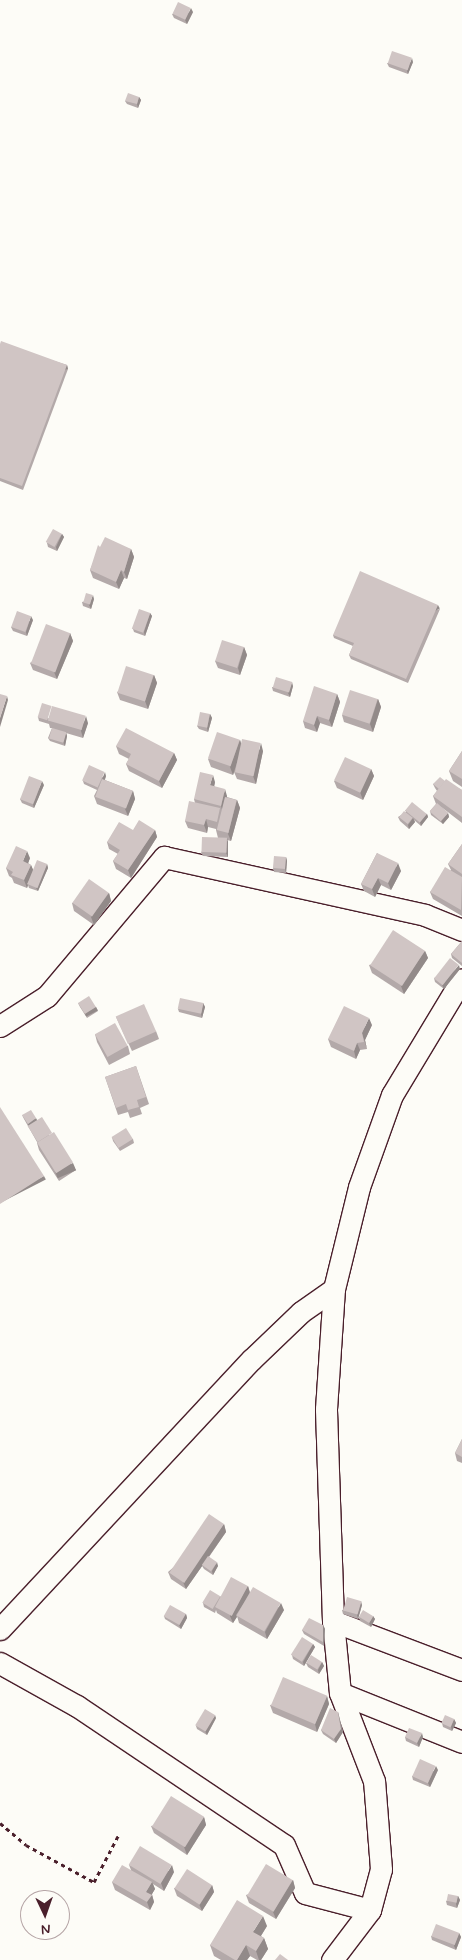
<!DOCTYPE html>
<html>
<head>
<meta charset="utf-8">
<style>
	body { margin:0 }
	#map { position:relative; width:462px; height:1960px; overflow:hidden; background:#fdfcf7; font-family:Mynerve,sans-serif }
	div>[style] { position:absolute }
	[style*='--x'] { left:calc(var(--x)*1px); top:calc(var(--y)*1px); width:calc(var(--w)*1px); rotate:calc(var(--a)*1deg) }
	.path>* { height:3px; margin-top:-1.5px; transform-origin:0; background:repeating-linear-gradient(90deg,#4a1f2b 0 4px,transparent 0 8px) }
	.roads { filter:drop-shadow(1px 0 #4a1f2b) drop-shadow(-1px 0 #4a1f2b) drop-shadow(0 1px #4a1f2b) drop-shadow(0 -1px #4a1f2b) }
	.minor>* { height:21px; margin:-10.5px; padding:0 10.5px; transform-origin:10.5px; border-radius:10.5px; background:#fdfcf7 }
	.wall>* { inset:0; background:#b3a9a9 }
	.shaded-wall>* { inset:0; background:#928a89; transform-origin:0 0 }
	.building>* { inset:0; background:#d0c5c4; transform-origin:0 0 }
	span { translate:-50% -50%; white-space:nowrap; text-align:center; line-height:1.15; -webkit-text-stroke:4px #fdfcf7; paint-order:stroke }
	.north { position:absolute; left:20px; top:1890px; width:50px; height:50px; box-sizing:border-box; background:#fdfcf7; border:1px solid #b5a4a5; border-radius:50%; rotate:177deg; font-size:14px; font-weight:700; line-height:20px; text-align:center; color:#4a1f2b }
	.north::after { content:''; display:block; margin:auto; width:18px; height:22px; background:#4a1f2b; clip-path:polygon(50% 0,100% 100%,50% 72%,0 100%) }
</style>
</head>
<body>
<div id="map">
	<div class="path">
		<div style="--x:0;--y:1823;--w:34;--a:40"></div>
		<div style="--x:26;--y:1845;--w:77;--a:28.6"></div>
		<div style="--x:94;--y:1882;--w:52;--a:-62.4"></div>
	</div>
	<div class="roads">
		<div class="minor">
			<div style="--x:0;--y:1026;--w:56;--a:-32.6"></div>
			<div style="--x:47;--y:996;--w:182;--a:-49.9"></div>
			<div style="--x:164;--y:857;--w:267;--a:12.5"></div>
			<div style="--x:425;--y:915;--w:40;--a:22"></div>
			<div style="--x:333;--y:1621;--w:138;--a:20.8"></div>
			<div style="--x:0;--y:1629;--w:368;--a:-47"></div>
			<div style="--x:251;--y:1360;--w:69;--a:-43.8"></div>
			<div style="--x:301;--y:1312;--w:40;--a:-34.9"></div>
			<div style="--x:0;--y:1663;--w:88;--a:29.2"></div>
			<div style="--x:77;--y:1706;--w:249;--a:33.9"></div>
			<div style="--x:284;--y:1845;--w:52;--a:66.4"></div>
			<div style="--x:305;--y:1893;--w:67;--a:14.7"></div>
			<div style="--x:340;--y:1693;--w:131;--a:21.9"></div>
			<div style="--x:332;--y:1960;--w:63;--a:-52.8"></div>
			<div style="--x:370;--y:1910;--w:42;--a:-75"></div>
			<div style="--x:381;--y:1869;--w:88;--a:-94.5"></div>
			<div style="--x:374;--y:1781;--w:94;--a:-111.1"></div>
			<div style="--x:340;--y:1693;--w:72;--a:-95.6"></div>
			<div style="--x:333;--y:1621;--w:212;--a:-91.9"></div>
			<div style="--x:326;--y:1409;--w:120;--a:-86.2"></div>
			<div style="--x:334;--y:1289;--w:105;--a:-76.2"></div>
			<div style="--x:359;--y:1187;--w:98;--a:-70.3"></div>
			<div style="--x:392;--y:1095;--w:135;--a:-58.9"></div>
		</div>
	</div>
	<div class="wall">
		<div style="clip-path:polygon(193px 12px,187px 24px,174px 18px,172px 14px)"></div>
		<div style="clip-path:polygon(413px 62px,408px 74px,389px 67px,387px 63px)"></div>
		<div style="clip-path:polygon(139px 97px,141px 100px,138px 108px,127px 104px,125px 101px)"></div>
		<div style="clip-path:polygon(0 344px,67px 365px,68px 369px,23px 490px,0 481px)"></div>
		<div style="clip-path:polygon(62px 534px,64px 537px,57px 551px,48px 547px,47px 543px)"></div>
		<div style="clip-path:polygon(100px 547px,131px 549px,134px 557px,127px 579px,124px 578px,119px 589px,93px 578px,90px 570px)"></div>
		<div style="clip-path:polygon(94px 599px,91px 609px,83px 606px,82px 602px)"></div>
		<div style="clip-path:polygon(440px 609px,408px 683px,351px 659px,349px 655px,353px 646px,334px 638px,333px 635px)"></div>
		<div style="clip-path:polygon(150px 613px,152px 616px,145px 636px,134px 632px,133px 629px)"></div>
		<div style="clip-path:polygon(33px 620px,27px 636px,13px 631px,11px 627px)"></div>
		<div style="clip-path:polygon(70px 633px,73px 641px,57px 679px,33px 670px,30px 663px)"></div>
		<div style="clip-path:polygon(244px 647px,247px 655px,240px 675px,218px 668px,215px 661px)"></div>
		<div style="clip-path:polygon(154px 675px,157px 683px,148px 709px,120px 700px,117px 692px)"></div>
		<div style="clip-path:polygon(293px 686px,290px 697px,273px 691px,272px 687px)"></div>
		<div style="clip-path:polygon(337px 694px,340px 702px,332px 727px,320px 723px,317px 732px,305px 728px,303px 721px)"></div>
		<div style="clip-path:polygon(378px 699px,381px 707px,373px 732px,344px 722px,342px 715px)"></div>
		<div style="clip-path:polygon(210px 714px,212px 718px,208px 732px,199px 729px,197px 726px)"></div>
		<div style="clip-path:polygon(38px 717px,88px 723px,83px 738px,66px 733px,67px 736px,65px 746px,50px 741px,48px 738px,52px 728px,50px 728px,49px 724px,39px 721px)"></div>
		<div style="clip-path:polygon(240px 740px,241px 743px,263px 751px,256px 784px,237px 779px,234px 772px,235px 770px,233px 775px,211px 767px,208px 759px)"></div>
		<div style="clip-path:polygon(116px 746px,174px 753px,177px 760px,162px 788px,129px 771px,126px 764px,129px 759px,119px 754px)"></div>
		<div style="clip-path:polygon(462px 751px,462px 787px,453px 781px,449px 771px)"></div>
		<div style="clip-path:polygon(371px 769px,374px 776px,363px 800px,337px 788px,334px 781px)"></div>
		<div style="clip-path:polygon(106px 776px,105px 780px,133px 791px,135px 799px,128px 816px,97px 804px,94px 796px,97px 790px,84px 784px,83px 781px)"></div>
		<div style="clip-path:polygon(445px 781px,462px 790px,462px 823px,440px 806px,448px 813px,449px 817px,443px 824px,431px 815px,430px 811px,436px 804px,433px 796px,437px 791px,435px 788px,433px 784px)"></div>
		<div style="clip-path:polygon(215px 782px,214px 786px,227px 796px,227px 797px,237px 800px,240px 808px,231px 841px,227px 840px,228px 842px,228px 857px,203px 856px,201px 852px,218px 838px,216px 830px,216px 829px,208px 827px,207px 833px,188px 828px,185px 821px,195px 803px,194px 799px)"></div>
		<div style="clip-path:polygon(44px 785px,34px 808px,22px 803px,20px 799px)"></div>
		<div style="clip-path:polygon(405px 810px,427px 814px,428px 817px,421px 826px,414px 820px,415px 822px,409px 829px,400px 821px,398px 817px,406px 812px)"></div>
		<div style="clip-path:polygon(133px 830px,155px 830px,157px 837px,131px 878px,116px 869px,113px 861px,118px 854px,109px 849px,107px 842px)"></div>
		<div style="clip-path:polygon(462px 844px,462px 916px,433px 899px,430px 892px,451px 870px,448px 864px)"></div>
		<div style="clip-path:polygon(377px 853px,401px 871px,391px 890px,381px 885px,375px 897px,364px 891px,361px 884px)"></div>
		<div style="clip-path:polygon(286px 857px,287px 861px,286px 873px,274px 872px,273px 868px)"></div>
		<div style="clip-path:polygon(30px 858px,28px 863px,31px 865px,33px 870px,47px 864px,48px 868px,38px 891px,29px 888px,28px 885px,27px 888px,14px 883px,12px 878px,9px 876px,6px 868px)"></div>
		<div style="clip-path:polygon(109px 893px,111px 901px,94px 925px,74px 911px,72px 903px)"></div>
		<div style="clip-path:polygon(462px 941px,462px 966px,452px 958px,451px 954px)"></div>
		<div style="clip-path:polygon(425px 951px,428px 958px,404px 994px,372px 973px,369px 965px)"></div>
		<div style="clip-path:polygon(460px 969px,444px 989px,435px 982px,434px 978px)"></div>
		<div style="clip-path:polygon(78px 1003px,96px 1007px,98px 1011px,87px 1018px,80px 1007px)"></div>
		<div style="clip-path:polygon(203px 1003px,205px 1007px,202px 1018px,179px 1012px,178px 1009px)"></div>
		<div style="clip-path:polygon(116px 1017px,156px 1031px,159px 1039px,132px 1051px)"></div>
		<div style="clip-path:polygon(372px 1025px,365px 1040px,367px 1049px,360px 1050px,356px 1059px,331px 1047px,328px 1039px)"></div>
		<div style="clip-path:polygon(95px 1034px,128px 1046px,130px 1054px,109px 1065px,97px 1042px)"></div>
		<div style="clip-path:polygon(136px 1066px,149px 1104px,140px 1108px,142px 1114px,130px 1118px,128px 1112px,118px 1115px,105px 1077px)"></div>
		<div style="clip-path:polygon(22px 1115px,37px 1120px,76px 1170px,59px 1181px,39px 1150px,37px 1143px,37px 1142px,24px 1119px)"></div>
		<div style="clip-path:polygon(112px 1137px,133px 1139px,134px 1143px,120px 1151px,113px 1141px)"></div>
		<div style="clip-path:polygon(462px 1439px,462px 1463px,457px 1461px,455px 1453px)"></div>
		<div style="clip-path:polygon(224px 1524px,226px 1532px,209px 1557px,218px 1566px,213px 1575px,204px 1569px,202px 1566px,186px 1589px,171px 1579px,168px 1572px)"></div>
		<div style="clip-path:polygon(248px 1586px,250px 1592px,284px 1610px,267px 1639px,239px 1623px,237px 1616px,233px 1623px,217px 1613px,216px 1610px,215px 1613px,204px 1607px,203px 1603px)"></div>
		<div style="clip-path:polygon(362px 1605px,358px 1619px,343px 1614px,342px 1610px)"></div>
		<div style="clip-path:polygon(186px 1614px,187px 1618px,181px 1629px,165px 1619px,164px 1616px)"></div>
		<div style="clip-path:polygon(373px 1616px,375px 1619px,371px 1627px,360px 1621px,359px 1617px)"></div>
		<div style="clip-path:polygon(323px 1625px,325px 1629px,324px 1646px,304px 1634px,302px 1630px)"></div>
		<div style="clip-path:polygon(313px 1644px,315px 1647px,304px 1666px,293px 1659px,292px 1655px)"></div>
		<div style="clip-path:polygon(322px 1662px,324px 1666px,319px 1674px,308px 1667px,306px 1663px)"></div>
		<div style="clip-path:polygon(327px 1696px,329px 1704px,317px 1732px,273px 1713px,270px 1705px)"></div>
		<div style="clip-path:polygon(338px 1712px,343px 1732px,336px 1743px,323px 1734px,321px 1730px)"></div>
		<div style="clip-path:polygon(216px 1718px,207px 1735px,197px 1729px,196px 1726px)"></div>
		<div style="clip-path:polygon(454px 1719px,456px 1723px,452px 1731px,443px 1727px,442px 1723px)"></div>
		<div style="clip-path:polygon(405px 1737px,423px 1737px,419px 1747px,406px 1741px)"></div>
		<div style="clip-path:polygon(438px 1770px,430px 1787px,413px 1780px,412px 1776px)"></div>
		<div style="clip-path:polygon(204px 1817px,206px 1825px,187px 1855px,154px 1833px,151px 1826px)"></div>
		<div style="clip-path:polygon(129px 1865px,174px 1872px,164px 1891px,153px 1884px,155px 1889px,152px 1894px,154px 1902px,150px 1910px,115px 1890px,112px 1882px,131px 1870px)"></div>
		<div style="clip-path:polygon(293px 1880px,295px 1888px,276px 1919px,249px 1903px,246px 1895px)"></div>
		<div style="clip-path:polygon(212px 1885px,214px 1892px,202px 1911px,177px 1896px,174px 1888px)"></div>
		<div style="clip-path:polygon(458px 1896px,460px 1900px,457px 1908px,447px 1905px,446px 1901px)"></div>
		<div style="clip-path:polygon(267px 1926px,261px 1936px,264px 1938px,268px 1949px,261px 1960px,257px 1960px,250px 1956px,247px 1960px,221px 1960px,214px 1956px,210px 1945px)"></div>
		<div style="clip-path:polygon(459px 1933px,461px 1937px,456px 1950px,432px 1940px,431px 1936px)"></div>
	</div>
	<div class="shaded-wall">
		<div style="clip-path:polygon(191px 8px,193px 12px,187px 24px,185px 20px)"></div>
		<div style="clip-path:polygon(412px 58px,413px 62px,408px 74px,407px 71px)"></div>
		<div style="clip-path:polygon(139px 97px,141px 100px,138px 108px,137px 104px)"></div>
		<div style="left:67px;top:365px;width:4px;height:129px;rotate:76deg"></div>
		<div style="clip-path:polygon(62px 534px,64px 537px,57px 551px,56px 547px)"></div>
		<div style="clip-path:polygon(131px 549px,134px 557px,127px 579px,124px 572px)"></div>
		<div style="clip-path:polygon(121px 570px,124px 578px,119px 589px,116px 582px)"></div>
		<div style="clip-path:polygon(93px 595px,94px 599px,91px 609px,89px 605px)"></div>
		<div style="left:438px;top:605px;width:4px;height:81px;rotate:63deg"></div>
		<div style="clip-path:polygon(150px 613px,152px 616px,145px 636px,144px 632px)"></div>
		<div style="clip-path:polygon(31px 616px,33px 620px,27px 636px,26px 632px)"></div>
		<div style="clip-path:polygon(70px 633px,73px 641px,57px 679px,54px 672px)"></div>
		<div style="clip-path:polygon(244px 647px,247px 655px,240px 675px,238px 668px)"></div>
		<div style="clip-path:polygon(154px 675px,157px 683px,148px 709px,145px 701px)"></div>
		<div style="clip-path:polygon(292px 682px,293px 686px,290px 697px,288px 693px)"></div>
		<div style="clip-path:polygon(337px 694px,340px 702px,332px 727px,329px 720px)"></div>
		<div style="clip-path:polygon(7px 696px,8px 700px,0 727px,0 718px)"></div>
		<div style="clip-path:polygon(378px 699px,381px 707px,373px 732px,370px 724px)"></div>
		<div style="clip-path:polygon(210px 714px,212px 718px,208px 732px,207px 728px)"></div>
		<div style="clip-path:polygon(86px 716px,88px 723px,83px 738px,81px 731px)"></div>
		<div style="clip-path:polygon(317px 716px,320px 723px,317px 732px,314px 725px)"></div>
		<div style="clip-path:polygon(66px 732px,67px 736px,65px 746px,63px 742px)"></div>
		<div style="clip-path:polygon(240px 740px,242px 747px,233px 775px,230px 767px)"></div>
		<div style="clip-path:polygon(261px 743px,263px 751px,256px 784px,253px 776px)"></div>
		<div style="clip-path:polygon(174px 753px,177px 760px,162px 788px,159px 781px)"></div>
		<div style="clip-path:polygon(371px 769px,374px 776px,363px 800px,360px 792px)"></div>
		<div style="clip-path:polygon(105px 772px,106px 776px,100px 791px,99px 787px)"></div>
		<div style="clip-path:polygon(213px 775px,215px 782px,213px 793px,210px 785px)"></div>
		<div style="clip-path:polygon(42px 781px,44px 785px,34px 808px,33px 804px)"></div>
		<div style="clip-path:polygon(225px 789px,227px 796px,223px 813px,221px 806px)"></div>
		<div style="clip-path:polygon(133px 791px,135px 799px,128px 816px,125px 809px)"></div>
		<div style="clip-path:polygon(237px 800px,240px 808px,231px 841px,228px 834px)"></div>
		<div style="clip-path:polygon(448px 813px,449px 817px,443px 824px,441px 821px)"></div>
		<div style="clip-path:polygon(427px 814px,428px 817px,421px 826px,420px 822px)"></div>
		<div style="clip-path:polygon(413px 818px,415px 822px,409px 829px,408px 825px)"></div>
		<div style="clip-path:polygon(206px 819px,208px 827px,207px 833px,204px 825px)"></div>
		<div style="clip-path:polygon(155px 830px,157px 837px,131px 878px,128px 870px)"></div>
		<div style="clip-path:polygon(227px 838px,228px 842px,228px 857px,226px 853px)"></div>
		<div style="clip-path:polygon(27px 851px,30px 858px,26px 869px,23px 861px)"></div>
		<div style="clip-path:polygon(286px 857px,287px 861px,286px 873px,285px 869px)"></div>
		<div style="clip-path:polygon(398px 863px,401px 871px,391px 890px,388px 883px)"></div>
		<div style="clip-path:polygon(47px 864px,48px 868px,38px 891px,36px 888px)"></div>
		<div style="clip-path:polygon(31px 865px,34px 872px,27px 884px,28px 885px,27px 888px,24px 880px)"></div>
		<div style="clip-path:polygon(378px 878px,381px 885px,375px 897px,372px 889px)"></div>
		<div style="clip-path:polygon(109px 893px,111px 901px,94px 925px,91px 917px)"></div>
		<div style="clip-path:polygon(425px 951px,428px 958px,404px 994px,401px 986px)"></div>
		<div style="clip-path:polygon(459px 965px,460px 969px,444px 989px,442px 985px)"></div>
		<div style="clip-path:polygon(203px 1003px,205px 1007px,202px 1018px,201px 1014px)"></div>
		<div style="left:96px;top:1007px;width:4px;height:13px;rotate:63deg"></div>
		<div style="clip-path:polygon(369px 1018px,372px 1025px,365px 1040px,367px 1049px,362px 1033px)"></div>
		<div style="clip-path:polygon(357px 1043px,360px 1050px,356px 1059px,354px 1051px)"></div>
		<div style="clip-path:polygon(36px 1118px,38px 1122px,29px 1127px,28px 1124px)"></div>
		<div style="left:73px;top:1163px;width:8px;height:20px;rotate:67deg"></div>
		<div style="left:44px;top:1176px;width:4px;height:52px;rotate:63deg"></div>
		<div style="clip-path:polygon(224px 1524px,226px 1532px,186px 1589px,183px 1582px)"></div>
		<div style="clip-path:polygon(217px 1562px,218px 1566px,213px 1575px,212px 1571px)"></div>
		<div style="clip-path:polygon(248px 1586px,250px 1594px,236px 1615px,237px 1617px,233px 1623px,230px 1616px)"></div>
		<div style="clip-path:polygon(361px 1601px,362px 1605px,358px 1619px,357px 1615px)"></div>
		<div style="clip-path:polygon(281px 1603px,284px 1610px,267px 1639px,265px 1632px)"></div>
		<div style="clip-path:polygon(186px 1614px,187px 1618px,181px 1629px,179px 1625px)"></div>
		<div style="clip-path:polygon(373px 1616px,375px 1619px,371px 1627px,369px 1623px)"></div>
		<div style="clip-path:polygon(323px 1625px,325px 1629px,324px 1646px,323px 1642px)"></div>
		<div style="clip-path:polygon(313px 1644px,315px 1647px,304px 1666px,303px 1662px)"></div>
		<div style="clip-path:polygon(322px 1662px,324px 1666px,319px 1674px,318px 1670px)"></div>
		<div style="clip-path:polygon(327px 1696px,329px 1704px,317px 1732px,315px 1724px)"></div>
		<div style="clip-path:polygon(338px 1712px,343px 1732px,336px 1743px,334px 1739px)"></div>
		<div style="clip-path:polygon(215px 1715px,216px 1718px,207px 1735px,205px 1731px)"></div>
		<div style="clip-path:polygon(454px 1719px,456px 1723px,452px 1731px,451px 1727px)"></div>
		<div style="clip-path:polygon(422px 1733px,423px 1737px,419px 1747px,417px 1743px)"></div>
		<div style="clip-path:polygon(436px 1766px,438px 1770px,430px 1787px,428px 1783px)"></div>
		<div style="clip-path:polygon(204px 1817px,206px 1825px,187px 1855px,184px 1847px)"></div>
		<div style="clip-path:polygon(172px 1865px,174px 1872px,164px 1891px,161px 1883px)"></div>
		<div style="clip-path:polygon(293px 1880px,295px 1888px,276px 1919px,273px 1912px)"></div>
		<div style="clip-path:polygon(152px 1882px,155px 1889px,149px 1899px,152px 1895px,154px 1902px,150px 1910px,147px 1902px,146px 1892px)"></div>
		<div style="clip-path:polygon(212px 1885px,214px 1892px,202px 1911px,199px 1904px)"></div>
		<div style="clip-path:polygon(458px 1896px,460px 1900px,457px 1908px,456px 1904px)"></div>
		<div style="clip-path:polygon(263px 1916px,267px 1926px,257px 1942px,253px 1932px)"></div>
		<div style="clip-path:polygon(459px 1933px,461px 1937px,456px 1950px,454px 1946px)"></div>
		<div style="clip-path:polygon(264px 1938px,268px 1949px,261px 1960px,259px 1960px,256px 1951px)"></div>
		<div style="clip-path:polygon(246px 1945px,250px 1956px,247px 1960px,237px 1960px)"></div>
	</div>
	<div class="building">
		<div style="left:178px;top:2px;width:14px;height:13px;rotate:25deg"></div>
		<div style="left:392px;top:51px;width:21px;height:13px;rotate:19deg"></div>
		<div style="clip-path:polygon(128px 93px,139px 97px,137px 104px,125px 101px)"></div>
		<div style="clip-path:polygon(1px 341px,67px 365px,22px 486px,0 478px,0 344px)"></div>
		<div style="left:53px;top:529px;width:10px;height:15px;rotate:29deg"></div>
		<div style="clip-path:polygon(105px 537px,131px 549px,124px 572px,121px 570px,116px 582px,90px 570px,98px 545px,100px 547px)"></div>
		<div style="clip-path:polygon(360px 571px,438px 605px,406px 679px,349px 655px,354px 643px,333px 635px)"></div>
		<div style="left:86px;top:593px;width:7px;height:10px;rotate:16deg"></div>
		<div style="left:139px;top:609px;width:12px;height:21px;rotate:20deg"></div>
		<div style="left:17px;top:611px;width:15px;height:17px;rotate:20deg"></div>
		<div style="left:46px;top:624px;width:26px;height:42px;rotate:21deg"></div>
		<div style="left:222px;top:640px;width:23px;height:22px;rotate:18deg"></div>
		<div style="left:126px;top:666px;width:29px;height:28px;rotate:18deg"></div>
		<div style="left:276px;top:677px;width:17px;height:11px;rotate:17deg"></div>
		<div style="clip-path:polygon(314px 686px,337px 694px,329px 720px,317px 716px,314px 725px,303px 721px)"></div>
		<div style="left:350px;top:690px;width:29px;height:26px;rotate:18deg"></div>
		<div style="clip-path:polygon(0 694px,7px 696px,0 718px)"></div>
		<div style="left:42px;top:703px;width:10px;height:15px;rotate:17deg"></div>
		<div style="left:52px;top:706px;width:35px;height:15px;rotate:16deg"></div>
		<div style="left:200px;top:712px;width:10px;height:14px;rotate:11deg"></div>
		<div style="left:52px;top:728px;width:15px;height:11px;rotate:16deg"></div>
		<div style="clip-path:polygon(126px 728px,174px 753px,159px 781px,126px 764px,131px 754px,116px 746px)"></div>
		<div style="left:217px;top:732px;width:24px;height:28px;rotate:19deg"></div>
		<div style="left:242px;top:739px;width:19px;height:34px;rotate:12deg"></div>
		<div style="clip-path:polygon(462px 751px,462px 779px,449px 771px)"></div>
		<div style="left:345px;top:757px;width:29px;height:26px;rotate:25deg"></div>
		<div style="left:89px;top:765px;width:17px;height:17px;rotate:24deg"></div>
		<div style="clip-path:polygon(200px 772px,213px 775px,210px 785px,225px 789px,221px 806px,194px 799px)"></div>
		<div style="left:29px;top:776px;width:14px;height:25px;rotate:21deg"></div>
		<div style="clip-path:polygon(440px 777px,445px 781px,439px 789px,433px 784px)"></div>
		<div style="left:102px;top:779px;width:33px;height:19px;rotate:21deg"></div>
		<div style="clip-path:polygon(446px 779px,462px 790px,462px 817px,433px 796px)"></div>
		<div style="left:225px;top:797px;width:12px;height:34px;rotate:14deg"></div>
		<div style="clip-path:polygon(189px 801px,220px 808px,217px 822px,206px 819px,204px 825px,185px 821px)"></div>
		<div style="left:412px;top:802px;width:19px;height:11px;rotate:39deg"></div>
		<div style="left:437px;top:803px;width:15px;height:11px;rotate:42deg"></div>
		<div style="left:404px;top:811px;width:11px;height:8px;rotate:38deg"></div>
		<div style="clip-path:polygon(139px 820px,155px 830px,128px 870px,113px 861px,120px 850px,107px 842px,119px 822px,133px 830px)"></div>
		<div style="left:202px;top:837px;width:25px;height:15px;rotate:2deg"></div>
		<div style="clip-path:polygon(462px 844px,462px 874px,448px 864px)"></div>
		<div style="clip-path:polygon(16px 846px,27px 851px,23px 861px,31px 865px,24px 880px,11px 875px,13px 872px,6px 868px)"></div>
		<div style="clip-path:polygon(377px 853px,398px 863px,388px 883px,378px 878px,372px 889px,361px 884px)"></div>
		<div style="left:274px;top:856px;width:12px;height:12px;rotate:5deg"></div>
		<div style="left:37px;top:860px;width:11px;height:26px;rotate:22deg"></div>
		<div style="clip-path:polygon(445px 867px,462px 877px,461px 910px,430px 892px)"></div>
		<div style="left:89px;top:879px;width:24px;height:29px;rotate:35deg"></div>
		<div style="left:393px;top:930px;width:38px;height:42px;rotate:33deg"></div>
		<div style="clip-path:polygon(462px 941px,462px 963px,451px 954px)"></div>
		<div style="left:450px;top:958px;width:11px;height:26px;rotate:38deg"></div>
		<div style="left:89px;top:996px;width:13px;height:13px;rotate:58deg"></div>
		<div style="left:180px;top:998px;width:24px;height:11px;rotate:12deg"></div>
		<div style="left:144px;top:1004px;width:30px;height:31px;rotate:66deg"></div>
		<div style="clip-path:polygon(344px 1006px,369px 1018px,362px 1033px,364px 1042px,357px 1043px,354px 1051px,328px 1039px)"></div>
		<div style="left:115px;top:1023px;width:26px;height:23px;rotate:61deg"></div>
		<div style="clip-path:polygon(136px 1066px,146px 1097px,137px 1100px,139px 1107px,128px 1110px,126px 1104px,116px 1108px,105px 1077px)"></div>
		<div style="clip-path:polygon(0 1107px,44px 1176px,0 1204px)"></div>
		<div style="clip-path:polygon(31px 1110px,36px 1118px,28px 1124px,22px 1115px)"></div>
		<div style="left:42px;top:1117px;width:19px;height:17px;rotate:58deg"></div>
		<div style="left:126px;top:1128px;width:13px;height:17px;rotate:58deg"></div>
		<div style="left:54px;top:1132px;width:36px;height:20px;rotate:58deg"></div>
		<div style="clip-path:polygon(462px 1439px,462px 1457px,455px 1453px)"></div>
		<div style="left:209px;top:1514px;width:18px;height:71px;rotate:34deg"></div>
		<div style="left:208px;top:1556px;width:11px;height:11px;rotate:34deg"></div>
		<div style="left:231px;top:1577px;width:19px;height:34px;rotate:28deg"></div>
		<div style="left:253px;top:1587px;width:32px;height:33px;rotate:30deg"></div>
		<div style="left:210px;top:1590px;width:12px;height:15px;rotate:31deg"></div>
		<div style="left:347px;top:1597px;width:15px;height:14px;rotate:16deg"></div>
		<div style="left:170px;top:1605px;width:18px;height:13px;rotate:29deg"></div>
		<div style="left:363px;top:1610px;width:12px;height:8px;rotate:31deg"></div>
		<div style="clip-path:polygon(309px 1618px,323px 1625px,323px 1642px,302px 1630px)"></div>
		<div style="left:302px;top:1637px;width:13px;height:21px;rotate:32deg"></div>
		<div style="left:311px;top:1655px;width:13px;height:9px;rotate:32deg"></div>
		<div style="left:283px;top:1677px;width:48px;height:31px;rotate:23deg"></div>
		<div style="clip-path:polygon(330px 1708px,338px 1712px,341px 1729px,334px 1739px,321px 1730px)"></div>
		<div style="left:205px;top:1709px;width:12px;height:19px;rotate:31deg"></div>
		<div style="left:445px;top:1715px;width:10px;height:9px;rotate:24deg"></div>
		<div style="clip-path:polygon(409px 1728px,422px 1733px,417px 1743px,405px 1737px)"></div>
		<div style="left:420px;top:1759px;width:17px;height:19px;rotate:24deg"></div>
		<div style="left:171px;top:1796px;width:39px;height:36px;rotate:32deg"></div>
		<div style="left:140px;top:1846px;width:37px;height:22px;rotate:31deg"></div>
		<div style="left:266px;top:1864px;width:31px;height:37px;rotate:31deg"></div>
		<div style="clip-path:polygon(122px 1865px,152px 1882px,146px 1892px,152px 1895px,147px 1902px,112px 1882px)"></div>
		<div style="left:187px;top:1869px;width:30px;height:23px;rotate:33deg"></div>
		<div style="left:448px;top:1894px;width:10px;height:7px;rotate:11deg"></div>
		<div style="clip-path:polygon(237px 1900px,263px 1916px,253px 1932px,264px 1938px,256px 1951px,246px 1945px,237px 1960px,235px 1960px,210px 1945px)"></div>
		<div style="left:436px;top:1924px;width:25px;height:13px;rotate:21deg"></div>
		<div style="clip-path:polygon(280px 1954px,288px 1960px,275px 1960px)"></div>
	</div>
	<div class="north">N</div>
</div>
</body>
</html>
